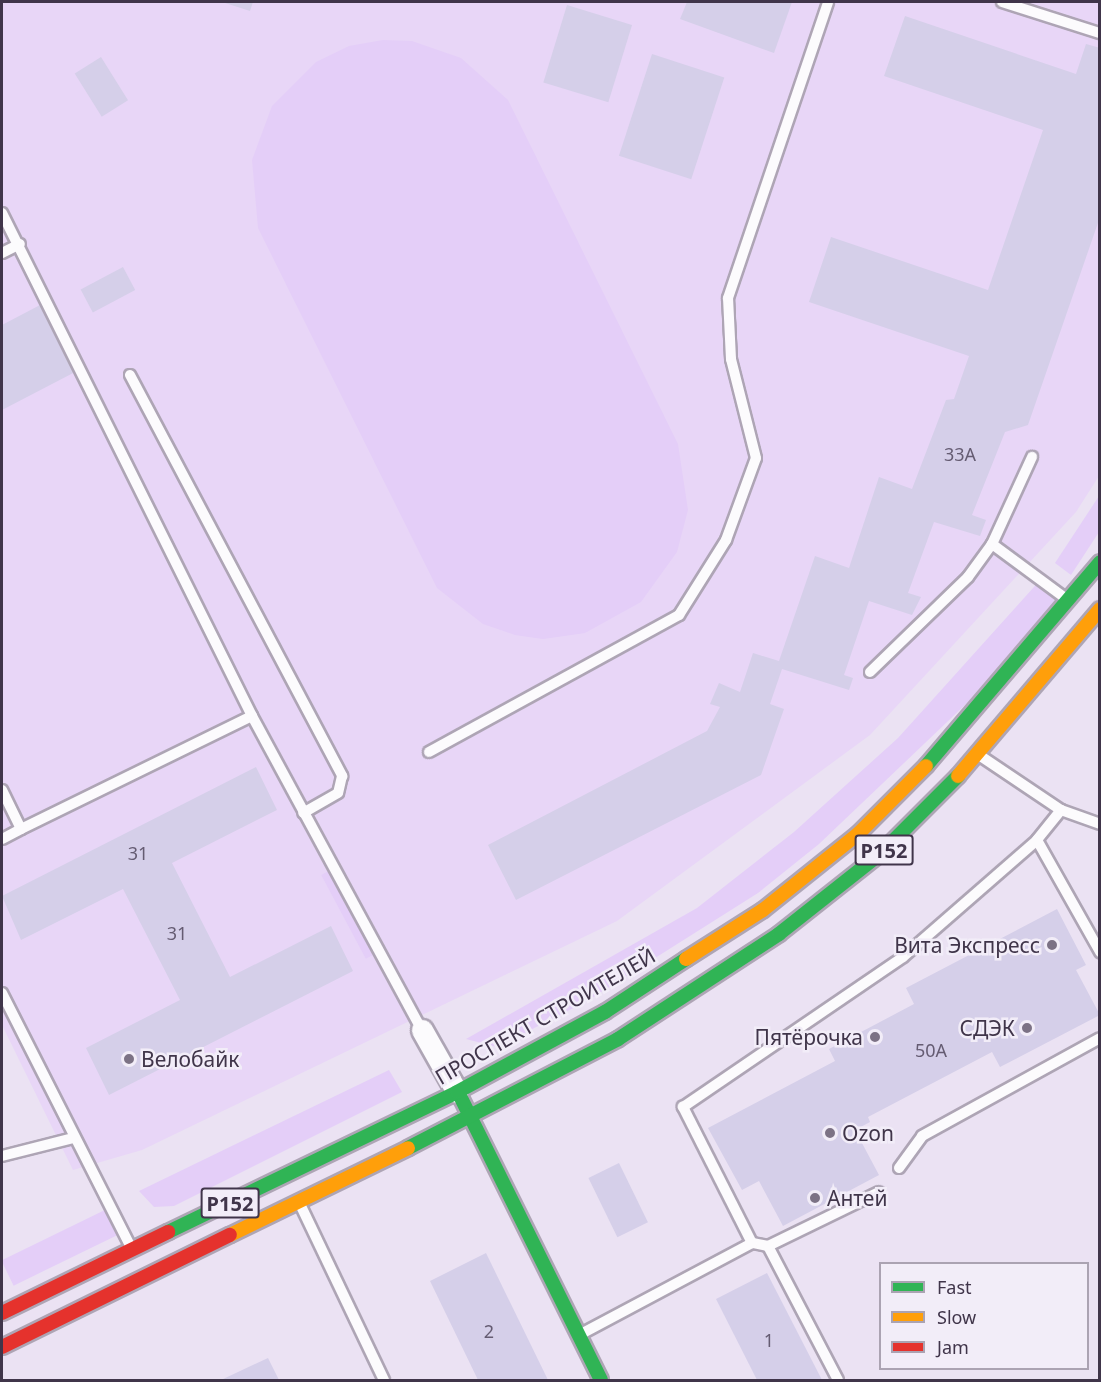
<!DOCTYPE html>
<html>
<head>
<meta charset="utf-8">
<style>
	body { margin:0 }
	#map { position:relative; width:1101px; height:1382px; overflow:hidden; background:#ebe2f3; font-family:"Noto Sans",sans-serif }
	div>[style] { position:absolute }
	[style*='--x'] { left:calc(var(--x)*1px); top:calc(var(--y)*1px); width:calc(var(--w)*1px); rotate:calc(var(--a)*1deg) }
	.built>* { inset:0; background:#e8d6f7 }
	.green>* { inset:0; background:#e4cef8; transform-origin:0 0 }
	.building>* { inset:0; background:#d5cfe9; transform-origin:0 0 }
	.roads { filter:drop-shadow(2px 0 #aea5b5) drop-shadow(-2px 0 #aea5b5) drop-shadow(0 2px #aea5b5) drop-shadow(0 -2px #aea5b5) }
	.lane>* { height:10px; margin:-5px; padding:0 5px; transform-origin:5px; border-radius:5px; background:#fcfbfd }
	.street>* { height:21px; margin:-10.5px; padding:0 10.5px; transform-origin:10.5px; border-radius:10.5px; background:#fcfbfd }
	.fast>* { height:14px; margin:-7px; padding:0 7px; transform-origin:7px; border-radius:7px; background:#30b455 }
	.slow>* { height:14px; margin:-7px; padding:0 7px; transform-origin:7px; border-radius:7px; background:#ff9f0a }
	.jam>* { height:14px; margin:-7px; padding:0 7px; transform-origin:7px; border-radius:7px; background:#e5322d }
	.dots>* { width:16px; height:16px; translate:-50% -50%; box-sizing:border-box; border:3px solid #f2edf8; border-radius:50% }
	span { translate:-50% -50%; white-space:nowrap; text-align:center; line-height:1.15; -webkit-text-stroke:5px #f2edf8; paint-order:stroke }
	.number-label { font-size:18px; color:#655c72 }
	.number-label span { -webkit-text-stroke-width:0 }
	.shield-label span { padding:2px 4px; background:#f2edf8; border:2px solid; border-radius:4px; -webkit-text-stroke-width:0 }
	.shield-label { font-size:20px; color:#40354a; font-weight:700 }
	.poi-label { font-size:21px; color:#40354a }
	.right { translate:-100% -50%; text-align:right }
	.left { translate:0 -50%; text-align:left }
	.street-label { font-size:21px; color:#40354a }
	.frame { position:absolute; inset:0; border:3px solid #40354a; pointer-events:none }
	.legend { position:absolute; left:879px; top:1262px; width:210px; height:108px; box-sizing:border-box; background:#f2edf8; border:2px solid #aba3b2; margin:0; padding:8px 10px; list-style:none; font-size:18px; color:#40354a }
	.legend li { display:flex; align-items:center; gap:12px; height:30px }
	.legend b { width:30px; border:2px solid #aba3b2 }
</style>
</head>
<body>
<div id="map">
	<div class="built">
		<div style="clip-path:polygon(2px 2px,1099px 2px,1099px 476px,1076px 512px,870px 735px,617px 921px,142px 1150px,73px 1170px,2px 1025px)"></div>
	</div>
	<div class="green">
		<div style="clip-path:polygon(383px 40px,412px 41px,461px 58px,508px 100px,678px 444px,688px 510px,677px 552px,641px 602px,585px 633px,543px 639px,515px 635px,483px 624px,437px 588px,258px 228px,252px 160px,272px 106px,316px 62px,349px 46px)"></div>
		<div style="clip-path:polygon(1099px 496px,1099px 532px,1071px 575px,1055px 563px)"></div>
		<div style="clip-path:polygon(1042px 578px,1062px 592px,967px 703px,819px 844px,758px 893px,587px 1001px,497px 1047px,466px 1039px,697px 908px,794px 832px,898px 738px)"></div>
		<div style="left:338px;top:866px;width:95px;height:19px;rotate:62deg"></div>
		<div style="clip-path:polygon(389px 1070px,402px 1092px,174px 1206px,154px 1207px,139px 1191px)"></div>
		<div style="left:111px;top:1207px;width:28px;height:122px;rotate:64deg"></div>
	</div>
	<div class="building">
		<div style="clip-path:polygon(222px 2px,253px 2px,250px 11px)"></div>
		<div style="clip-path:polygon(687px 2px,792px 2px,774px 53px,680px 19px)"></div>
		<div style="left:567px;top:5px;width:68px;height:81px;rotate:17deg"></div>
		<div style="clip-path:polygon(905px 16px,1076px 74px,1086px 44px,1100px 48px,1100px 217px,1028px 425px,1005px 432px,972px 515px,986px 520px,980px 536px,934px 522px,908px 593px,921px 597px,912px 615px,869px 601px,844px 675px,853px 678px,849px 690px,782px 669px,770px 704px,784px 709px,761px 775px,516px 900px,488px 845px,707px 731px,720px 707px,710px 704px,719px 683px,740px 692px,753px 653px,779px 661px,815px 556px,849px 568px,879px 477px,912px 489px,946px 400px,954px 399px,969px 356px,809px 302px,831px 237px,988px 290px,1043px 130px,884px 76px)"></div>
		<div style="left:652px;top:54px;width:76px;height:107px;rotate:18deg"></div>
		<div style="left:101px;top:57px;width:51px;height:31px;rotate:58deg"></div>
		<div style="left:123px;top:267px;width:26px;height:48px;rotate:62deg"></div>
		<div style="clip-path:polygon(42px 304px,77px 371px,2px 410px,2px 325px)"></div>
		<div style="clip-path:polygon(256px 767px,277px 810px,172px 863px,230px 977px,331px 926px,353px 971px,109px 1095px,86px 1048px,180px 1000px,123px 889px,21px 940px,2px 896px)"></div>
		<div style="clip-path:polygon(1057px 909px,1086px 965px,1076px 970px,1100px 1015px,1000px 1067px,992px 1052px,868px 1117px,870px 1122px,855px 1130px,879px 1175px,783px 1226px,759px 1181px,742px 1190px,708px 1128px,835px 1061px,829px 1049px,914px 1004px,906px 988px)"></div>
		<div style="left:619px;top:1163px;width:66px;height:34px;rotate:64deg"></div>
		<div style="clip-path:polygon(486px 1253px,548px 1380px,478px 1380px,430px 1281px)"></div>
		<div style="clip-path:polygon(767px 1273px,822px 1380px,757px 1380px,716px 1299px)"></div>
		<div style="clip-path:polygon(268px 1358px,279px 1380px,221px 1380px)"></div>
	</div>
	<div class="roads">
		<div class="lane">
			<div style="--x:1002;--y:2;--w:103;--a:17.6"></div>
			<div style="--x:2;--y:213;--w:562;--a:63.57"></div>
			<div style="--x:2;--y:253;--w:20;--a:-27"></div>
			<div style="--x:130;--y:375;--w:454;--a:62.1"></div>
			<div style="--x:342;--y:776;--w:17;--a:103"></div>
			<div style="--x:338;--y:793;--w:40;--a:150.3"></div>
			<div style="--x:992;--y:544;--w:91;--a:36.5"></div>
			<div style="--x:870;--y:672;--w:136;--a:-44.1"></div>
			<div style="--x:968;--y:577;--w:41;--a:-54"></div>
			<div style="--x:992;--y:544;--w:96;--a:-65.3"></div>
			<div style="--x:429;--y:752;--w:285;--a:-28.7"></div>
			<div style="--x:679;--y:615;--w:89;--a:-57.9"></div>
			<div style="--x:726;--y:540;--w:87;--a:-69.9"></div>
			<div style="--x:756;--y:458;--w:102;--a:-104.2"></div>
			<div style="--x:731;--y:359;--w:61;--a:-92.8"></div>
			<div style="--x:728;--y:298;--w:312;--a:-71.3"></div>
			<div style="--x:982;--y:757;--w:95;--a:33.9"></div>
			<div style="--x:1061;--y:810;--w:41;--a:19.7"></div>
			<div style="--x:2;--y:790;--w:43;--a:64"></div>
			<div style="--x:21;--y:829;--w:21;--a:152"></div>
			<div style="--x:1061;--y:810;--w:38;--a:129"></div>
			<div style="--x:1037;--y:840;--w:129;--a:60.6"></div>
			<div style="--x:21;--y:829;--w:257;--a:-26.1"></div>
			<div style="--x:252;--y:716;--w:357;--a:61.6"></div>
			<div style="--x:2;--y:993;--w:285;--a:63.1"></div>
			<div style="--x:2;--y:1156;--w:73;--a:-14.2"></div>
			<div style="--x:899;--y:1168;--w:39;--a:-54"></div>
			<div style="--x:922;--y:1136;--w:203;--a:-28.8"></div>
			<div style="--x:300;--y:1204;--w:195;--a:64.5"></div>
			<div style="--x:768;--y:1246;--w:123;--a:-25.9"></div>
			<div style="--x:581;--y:1334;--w:194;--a:-28"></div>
			<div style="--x:838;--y:1380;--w:151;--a:-117.6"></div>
			<div style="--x:768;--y:1246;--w:16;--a:-169"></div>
			<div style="--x:752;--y:1243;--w:153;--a:-116.9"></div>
			<div style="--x:683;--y:1107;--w:266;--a:-34.3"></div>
			<div style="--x:903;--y:957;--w:178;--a:-41.1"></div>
		</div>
		<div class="street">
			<div style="--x:422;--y:1030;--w:71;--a:60.6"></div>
		</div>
		<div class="fast">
			<div style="--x:926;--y:766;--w:268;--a:-49.5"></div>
			<div style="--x:460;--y:1096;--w:317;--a:63.6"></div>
			<div style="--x:408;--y:1148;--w:237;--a:-27.4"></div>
			<div style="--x:618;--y:1039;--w:192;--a:-33.1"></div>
			<div style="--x:779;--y:934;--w:129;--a:-38.4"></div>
			<div style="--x:880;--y:854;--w:110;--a:-45"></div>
			<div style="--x:168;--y:1232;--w:321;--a:-25.8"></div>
			<div style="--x:457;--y:1092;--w:168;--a:-28.4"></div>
			<div style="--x:605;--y:1012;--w:97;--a:-33.2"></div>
		</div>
		<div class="slow">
			<div style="--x:958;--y:776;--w:219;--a:-49.6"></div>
			<div style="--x:686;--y:959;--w:91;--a:-32.5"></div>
			<div style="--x:763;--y:910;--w:122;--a:-38.7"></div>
			<div style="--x:858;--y:834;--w:96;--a:-45"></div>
			<div style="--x:230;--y:1235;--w:198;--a:-26"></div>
		</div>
		<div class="jam">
			<div style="--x:2;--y:1313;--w:185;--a:-26"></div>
			<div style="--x:2;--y:1347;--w:254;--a:-26.2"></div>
		</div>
	</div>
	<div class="dots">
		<div style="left:1052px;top:945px;background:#7c7285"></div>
		<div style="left:1027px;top:1028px;background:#7c7285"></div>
		<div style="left:875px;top:1037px;background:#7c7285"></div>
		<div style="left:129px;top:1059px;background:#7c7285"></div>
		<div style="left:830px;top:1133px;background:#7c7285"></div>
		<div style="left:815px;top:1198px;background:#7c7285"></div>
	</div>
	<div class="number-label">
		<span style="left:960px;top:454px">33А</span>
		<span style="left:138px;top:853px">31</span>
		<span style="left:177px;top:933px">31</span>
		<span style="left:931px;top:1050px">50А</span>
		<span style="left:489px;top:1331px">2</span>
		<span style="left:769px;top:1340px">1</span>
	</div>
	<div class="shield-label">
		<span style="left:884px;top:850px">Р152</span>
		<span style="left:230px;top:1203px">Р152</span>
	</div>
	<div class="poi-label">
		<span class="right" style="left:1040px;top:945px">Вита Экспресс</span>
		<span class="right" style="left:1015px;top:1028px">СДЭК</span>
		<span class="right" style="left:863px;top:1037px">Пятёрочка</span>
		<span class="left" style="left:141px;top:1059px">Велобайк</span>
		<span class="left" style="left:842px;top:1133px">Ozon</span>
		<span class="left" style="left:827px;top:1198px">Антей</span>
	</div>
	<div class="street-label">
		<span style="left:545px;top:1016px;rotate:-30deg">ПРОСПЕКТ СТРОИТЕЛЕЙ</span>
	</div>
	<div class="frame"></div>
	<ul class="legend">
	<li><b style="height:8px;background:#30b455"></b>Fast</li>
	<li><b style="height:8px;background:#ff9f0a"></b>Slow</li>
	<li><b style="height:8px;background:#e5322d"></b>Jam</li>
	</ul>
</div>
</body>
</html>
